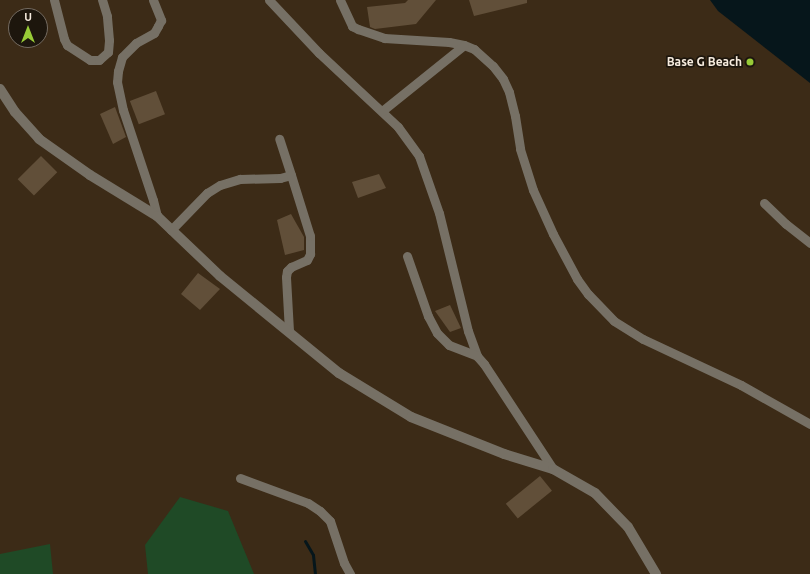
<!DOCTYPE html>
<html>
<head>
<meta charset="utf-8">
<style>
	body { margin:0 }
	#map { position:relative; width:810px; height:574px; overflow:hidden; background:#3c2b17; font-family:Ubuntu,sans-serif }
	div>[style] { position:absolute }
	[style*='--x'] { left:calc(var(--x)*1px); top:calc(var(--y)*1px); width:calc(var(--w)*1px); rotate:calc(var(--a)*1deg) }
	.green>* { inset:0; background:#1f4a26 }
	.water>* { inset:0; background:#06161b }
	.stream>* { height:3px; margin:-1.5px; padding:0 1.5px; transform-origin:1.5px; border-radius:1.5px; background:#06161b }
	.building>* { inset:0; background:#614f39; transform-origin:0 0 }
	.minor>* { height:9px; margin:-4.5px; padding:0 4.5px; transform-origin:4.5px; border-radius:4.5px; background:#767065 }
	.tertiary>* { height:10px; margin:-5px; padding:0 5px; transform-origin:5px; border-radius:5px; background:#767065 }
	.dots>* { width:11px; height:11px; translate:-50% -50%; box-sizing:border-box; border:2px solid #1d160d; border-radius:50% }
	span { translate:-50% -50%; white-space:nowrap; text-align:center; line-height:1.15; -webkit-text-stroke:3.5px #1d160d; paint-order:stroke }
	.poi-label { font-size:12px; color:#f6ebde; font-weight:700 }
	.right { translate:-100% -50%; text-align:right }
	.north { position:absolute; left:8px; top:8px; width:40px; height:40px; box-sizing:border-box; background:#1d160d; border:1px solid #746b61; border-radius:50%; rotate:0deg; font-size:11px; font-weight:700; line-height:16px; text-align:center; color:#f6ebde }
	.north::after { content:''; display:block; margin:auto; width:14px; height:18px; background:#98cb37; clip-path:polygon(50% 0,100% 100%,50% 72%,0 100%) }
</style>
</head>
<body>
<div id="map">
	<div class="green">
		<div style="clip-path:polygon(180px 497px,228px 511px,254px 574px,148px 574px,145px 545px)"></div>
		<div style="clip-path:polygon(50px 544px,53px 574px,0 574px,0 554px)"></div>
	</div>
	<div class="water">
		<div style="clip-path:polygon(710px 0,810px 0,810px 83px,718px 11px)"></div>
	</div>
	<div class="stream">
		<div style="--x:305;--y:541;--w:16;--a:60"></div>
		<div style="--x:313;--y:555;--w:19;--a:84"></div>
	</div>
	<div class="building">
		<div style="clip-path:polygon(408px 0,436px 0,416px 24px,375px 29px,370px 27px,367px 7px,405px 3px)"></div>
		<div style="clip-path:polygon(469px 0,527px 0,527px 3px,474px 16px)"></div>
		<div style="left:156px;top:91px;width:25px;height:28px;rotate:69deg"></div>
		<div style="clip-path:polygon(115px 107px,126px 137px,113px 144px,100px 114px)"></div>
		<div style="left:41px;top:156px;width:23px;height:33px;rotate:45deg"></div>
		<div style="clip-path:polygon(379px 174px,386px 188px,358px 198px,352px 182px)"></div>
		<div style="clip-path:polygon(291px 214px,304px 237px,304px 250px,285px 255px,277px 220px)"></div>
		<div style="clip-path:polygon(198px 273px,220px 289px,200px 310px,181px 294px)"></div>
		<div style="clip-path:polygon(450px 305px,461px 328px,450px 332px,435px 311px)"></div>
		<div style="left:540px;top:476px;width:19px;height:44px;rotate:51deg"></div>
	</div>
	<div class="minor">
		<div style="--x:54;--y:0;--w:40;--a:75.6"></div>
		<div style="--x:64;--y:39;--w:7;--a:63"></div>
		<div style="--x:67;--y:45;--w:27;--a:33"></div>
		<div style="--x:90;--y:60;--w:9;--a:0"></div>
		<div style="--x:99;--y:60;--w:12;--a:-42"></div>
		<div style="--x:108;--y:52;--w:12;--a:-85"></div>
		<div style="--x:109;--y:40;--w:24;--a:-95"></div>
		<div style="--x:107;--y:16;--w:17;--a:-107"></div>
		<div style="--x:153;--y:0;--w:22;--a:68"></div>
		<div style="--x:161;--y:20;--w:7;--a:117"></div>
		<div style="--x:158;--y:26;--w:8;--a:120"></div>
		<div style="--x:154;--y:33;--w:21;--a:151"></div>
		<div style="--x:136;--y:43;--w:20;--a:135"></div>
		<div style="--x:122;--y:57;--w:15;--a:106"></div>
		<div style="--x:118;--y:71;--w:11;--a:95"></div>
		<div style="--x:117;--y:82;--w:29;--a:78"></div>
		<div style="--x:123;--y:110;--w:95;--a:71.6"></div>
		<div style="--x:153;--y:200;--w:16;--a:76"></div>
		<div style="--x:269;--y:0;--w:73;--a:46.7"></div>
		<div style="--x:319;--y:53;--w:108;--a:43.1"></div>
		<div style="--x:398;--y:127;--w:36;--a:54"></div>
		<div style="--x:419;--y:156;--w:60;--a:70.7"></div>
		<div style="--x:439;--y:213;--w:122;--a:76.2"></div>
		<div style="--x:468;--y:331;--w:27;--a:70"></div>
		<div style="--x:477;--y:356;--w:11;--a:49"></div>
		<div style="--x:484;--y:364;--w:126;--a:56.7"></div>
		<div style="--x:340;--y:0;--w:29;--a:65"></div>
		<div style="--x:352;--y:26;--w:7;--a:27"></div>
		<div style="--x:358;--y:29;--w:28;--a:19"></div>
		<div style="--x:384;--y:38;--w:65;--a:3.5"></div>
		<div style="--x:449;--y:42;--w:15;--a:11"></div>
		<div style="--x:464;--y:45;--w:11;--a:22"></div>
		<div style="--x:474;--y:49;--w:25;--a:42"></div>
		<div style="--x:493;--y:66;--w:16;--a:52"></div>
		<div style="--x:503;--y:79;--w:14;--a:65"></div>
		<div style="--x:509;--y:92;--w:25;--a:76"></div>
		<div style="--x:515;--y:116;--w:33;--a:81"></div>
		<div style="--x:520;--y:149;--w:43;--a:72.4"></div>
		<div style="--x:533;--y:190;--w:48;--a:65.6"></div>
		<div style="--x:553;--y:234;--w:51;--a:61.9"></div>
		<div style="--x:577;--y:279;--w:19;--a:54"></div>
		<div style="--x:588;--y:294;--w:37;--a:46"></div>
		<div style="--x:614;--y:321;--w:34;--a:32"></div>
		<div style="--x:643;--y:339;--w:108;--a:25.1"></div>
		<div style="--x:741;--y:385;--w:79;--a:29.5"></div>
		<div style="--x:382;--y:111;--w:105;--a:-38.8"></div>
		<div style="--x:764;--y:203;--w:30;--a:44"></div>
		<div style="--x:786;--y:224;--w:31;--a:38"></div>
		<div style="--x:171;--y:230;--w:52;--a:-45.8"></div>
		<div style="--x:207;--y:193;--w:15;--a:-32"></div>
		<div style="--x:220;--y:185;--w:21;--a:-17"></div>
		<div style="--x:240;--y:179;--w:40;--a:-1.4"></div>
		<div style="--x:280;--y:178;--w:11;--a:-15"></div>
		<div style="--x:291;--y:175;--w:38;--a:-108"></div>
		<div style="--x:407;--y:256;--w:64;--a:70.7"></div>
		<div style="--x:428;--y:316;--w:19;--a:62"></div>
		<div style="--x:437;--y:333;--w:17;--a:45"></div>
		<div style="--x:449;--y:345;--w:30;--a:21"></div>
		<div style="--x:289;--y:331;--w:54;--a:-93.2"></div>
		<div style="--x:286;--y:277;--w:6;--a:-81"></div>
		<div style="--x:287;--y:271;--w:6;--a:-45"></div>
		<div style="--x:291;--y:267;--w:17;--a:-24"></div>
		<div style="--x:307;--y:260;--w:7;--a:-63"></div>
		<div style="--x:310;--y:254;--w:18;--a:-90"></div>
		<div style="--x:310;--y:236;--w:64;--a:-107.3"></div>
		<div style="--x:240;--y:478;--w:72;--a:20.2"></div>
		<div style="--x:308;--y:503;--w:14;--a:34"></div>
		<div style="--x:320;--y:511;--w:14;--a:45"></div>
		<div style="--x:330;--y:521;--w:44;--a:71.6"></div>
		<div style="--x:344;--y:563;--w:13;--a:61"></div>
	</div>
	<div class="tertiary">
		<div style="--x:0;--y:89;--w:27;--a:57"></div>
		<div style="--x:15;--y:112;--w:36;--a:48"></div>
		<div style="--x:39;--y:139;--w:62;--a:35.2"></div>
		<div style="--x:90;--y:175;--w:79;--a:31.5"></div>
		<div style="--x:157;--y:216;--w:87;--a:43.6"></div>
		<div style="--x:220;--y:276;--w:154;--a:39.2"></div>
		<div style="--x:339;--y:373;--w:84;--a:31.4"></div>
		<div style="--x:411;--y:417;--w:100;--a:21.7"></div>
		<div style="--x:504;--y:454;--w:51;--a:17"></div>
		<div style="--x:553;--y:469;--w:48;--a:29.7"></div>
		<div style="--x:595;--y:493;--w:47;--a:45.9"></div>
		<div style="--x:628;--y:527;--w:55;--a:59.2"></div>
	</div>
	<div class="dots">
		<div style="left:750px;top:62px;background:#98cb37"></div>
	</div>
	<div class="poi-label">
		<span class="right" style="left:742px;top:62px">Base G Beach</span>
	</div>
	<div class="north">U</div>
</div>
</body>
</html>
